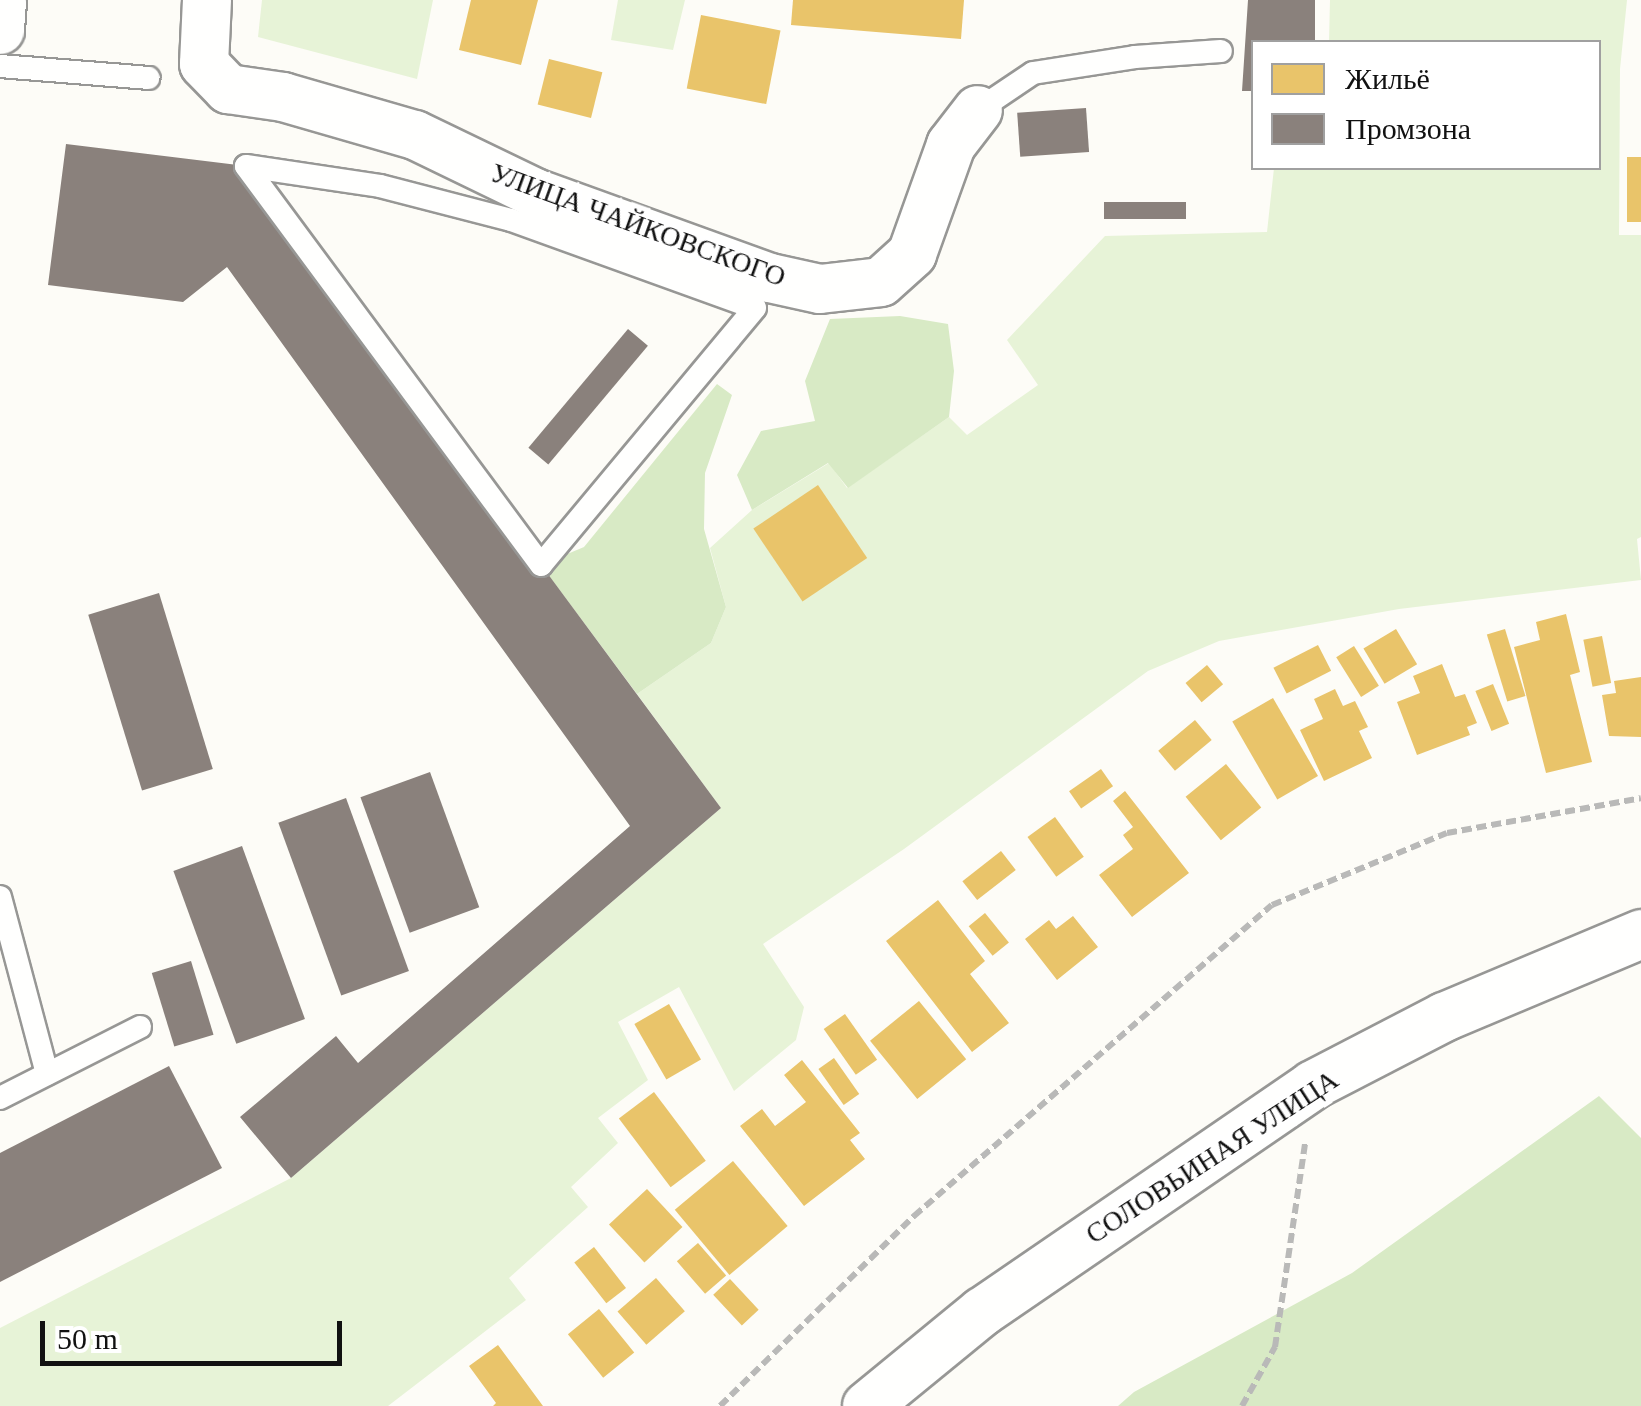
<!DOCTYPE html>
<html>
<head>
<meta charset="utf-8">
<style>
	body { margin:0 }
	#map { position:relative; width:1641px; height:1406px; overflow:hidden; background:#fdfcf7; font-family:"Times New Roman",serif }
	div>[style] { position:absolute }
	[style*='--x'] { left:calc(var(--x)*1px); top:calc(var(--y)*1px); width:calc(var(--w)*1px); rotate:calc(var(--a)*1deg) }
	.green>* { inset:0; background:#e7f3d7 }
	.forest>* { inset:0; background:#d8eac5 }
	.homes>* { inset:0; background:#e9c46a; transform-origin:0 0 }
	.industry>* { inset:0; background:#8a817c; transform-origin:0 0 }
	.path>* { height:6px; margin-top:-3px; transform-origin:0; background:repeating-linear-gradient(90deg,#b9b9b8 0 10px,transparent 0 15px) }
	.roads { filter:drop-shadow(2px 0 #979795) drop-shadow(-2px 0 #979795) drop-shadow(0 2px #979795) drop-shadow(0 -2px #979795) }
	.service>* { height:22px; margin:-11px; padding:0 11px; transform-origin:11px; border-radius:11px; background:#fffffe }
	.minor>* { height:48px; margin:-24px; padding:0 24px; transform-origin:24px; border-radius:24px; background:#fffffe }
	span { translate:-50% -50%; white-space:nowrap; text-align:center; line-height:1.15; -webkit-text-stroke:10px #fff; paint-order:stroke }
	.street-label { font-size:28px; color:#111 }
	.legend { position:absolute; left:1251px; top:40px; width:350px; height:130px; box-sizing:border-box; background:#fff; border:2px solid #a0a0a0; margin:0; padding:12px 18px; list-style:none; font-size:30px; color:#111 }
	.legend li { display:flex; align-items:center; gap:20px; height:50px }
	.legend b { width:50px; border:2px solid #a0a0a0 }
	.scale { position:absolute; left:40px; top:1321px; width:302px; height:45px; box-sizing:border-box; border:5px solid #111; border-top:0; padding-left:12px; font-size:30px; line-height:35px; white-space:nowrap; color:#111; -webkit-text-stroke:8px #fff; paint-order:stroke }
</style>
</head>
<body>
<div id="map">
	<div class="green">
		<div style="clip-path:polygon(262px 0,433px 0,417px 79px,258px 37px)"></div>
		<div style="clip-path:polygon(618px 0,685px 0,673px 50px,611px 40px)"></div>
		<div style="clip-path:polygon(1330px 0,1627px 0,1620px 69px,1619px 235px,1641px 235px,1641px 537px,1637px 539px,1641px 580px,1399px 609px,1219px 641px,1148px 671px,904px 849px,763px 944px,804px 1007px,796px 1040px,734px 1091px,679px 987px,618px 1022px,648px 1080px,598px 1118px,618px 1143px,571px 1187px,588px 1207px,509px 1278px,526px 1300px,388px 1406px,0 1406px,0 1328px,291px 1178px,721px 808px,637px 694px,711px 643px,726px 607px,710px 548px,752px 510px,829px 463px,847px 488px,949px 417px,967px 435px,1038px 385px,1007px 340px,1105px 236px,1267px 232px,1274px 168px,1598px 168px,1598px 42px,1329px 42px)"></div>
	</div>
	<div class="forest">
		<div style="clip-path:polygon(900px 316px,948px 324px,954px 371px,949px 417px,848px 488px,828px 463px,752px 510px,737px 475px,761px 431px,815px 421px,805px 381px,830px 319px)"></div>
		<div style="clip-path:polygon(717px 384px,732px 395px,705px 473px,704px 529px,726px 607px,711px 643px,637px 694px,541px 565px,584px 547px)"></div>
		<div style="clip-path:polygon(1599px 1096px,1641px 1138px,1641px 1406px,1118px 1406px,1134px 1392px,1352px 1273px)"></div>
	</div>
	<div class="homes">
		<div style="clip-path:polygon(471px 0,538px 0,521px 65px,459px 50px)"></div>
		<div style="clip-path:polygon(793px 0,964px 0,961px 39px,791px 25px)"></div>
		<div style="left:701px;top:15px;width:81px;height:75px;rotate:11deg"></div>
		<div style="left:549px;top:59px;width:55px;height:47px;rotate:14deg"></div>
		<div style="left:1627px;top:157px;width:14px;height:65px"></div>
		<div style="left:818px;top:485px;width:88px;height:78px;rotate:56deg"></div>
		<div style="clip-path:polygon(1566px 614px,1580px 672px,1570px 675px,1592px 762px,1546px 773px,1514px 647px,1540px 640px,1536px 622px)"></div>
		<div style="left:1396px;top:629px;width:41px;height:38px;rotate:59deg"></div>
		<div style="left:1505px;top:629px;width:70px;height:19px;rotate:73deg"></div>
		<div style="left:1602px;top:636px;width:48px;height:19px;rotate:79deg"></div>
		<div style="left:1318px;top:645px;width:29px;height:50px;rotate:63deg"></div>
		<div style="left:1354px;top:646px;width:47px;height:21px;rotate:58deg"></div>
		<div style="clip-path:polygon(1442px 664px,1455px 697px,1465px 694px,1477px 723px,1467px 727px,1470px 735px,1417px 755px,1397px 702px,1420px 693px,1413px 676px)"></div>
		<div style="left:1207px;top:665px;width:25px;height:28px;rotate:50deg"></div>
		<div style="clip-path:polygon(1641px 677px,1641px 737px,1609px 736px,1602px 695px,1616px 693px,1614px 681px)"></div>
		<div style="left:1493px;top:684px;width:43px;height:19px;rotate:68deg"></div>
		<div style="clip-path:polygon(1335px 689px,1343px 706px,1355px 701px,1368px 727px,1359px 731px,1372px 758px,1324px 781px,1300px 730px,1323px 719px,1314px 699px)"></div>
		<div style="left:1273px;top:698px;width:90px;height:47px;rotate:60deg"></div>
		<div style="left:1195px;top:720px;width:26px;height:48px;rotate:50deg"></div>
		<div style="left:1226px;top:764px;width:56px;height:52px;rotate:51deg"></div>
		<div style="left:1101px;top:769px;width:21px;height:39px;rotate:55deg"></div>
		<div style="clip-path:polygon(1125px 791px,1189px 873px,1132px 917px,1099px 875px,1133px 849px,1123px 835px,1133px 827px,1113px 801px)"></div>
		<div style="left:1055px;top:817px;width:49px;height:34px;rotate:54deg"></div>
		<div style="left:1001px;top:851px;width:24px;height:49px;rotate:52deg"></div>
		<div style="clip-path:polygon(938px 900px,985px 961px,970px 974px,1009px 1023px,972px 1052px,886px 941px)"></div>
		<div style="left:985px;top:913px;width:38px;height:21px;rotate:51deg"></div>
		<div style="clip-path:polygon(1073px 916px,1098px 947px,1057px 980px,1025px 939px,1049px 920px,1056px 929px)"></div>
		<div style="left:919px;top:1001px;width:75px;height:63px;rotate:51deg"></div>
		<div style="left:669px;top:1004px;width:64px;height:40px;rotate:60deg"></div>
		<div style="left:845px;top:1014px;width:56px;height:26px;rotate:55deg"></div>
		<div style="left:834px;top:1058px;width:44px;height:19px;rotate:55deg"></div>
		<div style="clip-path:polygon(802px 1060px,860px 1133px,850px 1140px,865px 1159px,804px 1206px,740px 1126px,762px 1109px,775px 1126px,806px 1102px,784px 1075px)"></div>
		<div style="left:654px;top:1092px;width:86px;height:44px;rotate:53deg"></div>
		<div style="left:733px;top:1161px;width:85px;height:76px;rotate:50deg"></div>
		<div style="left:647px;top:1189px;width:52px;height:52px;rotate:47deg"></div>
		<div style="left:698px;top:1243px;width:43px;height:28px;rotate:49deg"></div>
		<div style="left:594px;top:1247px;width:52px;height:25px;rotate:52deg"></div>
		<div style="left:656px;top:1278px;width:44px;height:51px;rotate:49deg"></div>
		<div style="left:730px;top:1279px;width:42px;height:23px;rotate:47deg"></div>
		<div style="left:599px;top:1309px;width:56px;height:40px;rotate:51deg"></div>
		<div style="clip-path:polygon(498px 1345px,543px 1406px,493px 1406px,496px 1403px,469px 1366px)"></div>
	</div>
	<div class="industry">
		<div style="clip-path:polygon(1248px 0,1315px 0,1315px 42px,1254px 42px,1254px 91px,1242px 91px)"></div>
		<div style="left:1086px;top:108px;width:44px;height:69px;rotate:86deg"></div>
		<div style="clip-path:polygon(66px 144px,246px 166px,721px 808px,291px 1178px,240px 1117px,336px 1036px,358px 1063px,630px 826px,227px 267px,183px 302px,48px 285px)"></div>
		<div style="left:1186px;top:202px;width:17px;height:82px;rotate:90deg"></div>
		<div style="left:628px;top:329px;width:26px;height:155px;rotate:40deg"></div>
		<div style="left:159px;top:593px;width:184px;height:74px;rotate:73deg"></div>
		<div style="left:430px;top:772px;width:144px;height:74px;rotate:70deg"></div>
		<div style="left:346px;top:798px;width:184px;height:72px;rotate:70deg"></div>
		<div style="left:242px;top:846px;width:184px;height:73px;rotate:70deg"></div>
		<div style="left:191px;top:961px;width:77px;height:41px;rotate:73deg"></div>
		<div style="clip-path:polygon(169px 1066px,222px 1168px,0 1282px,0 1153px)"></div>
	</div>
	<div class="path">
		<div style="--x:720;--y:1406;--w:272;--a:-44.4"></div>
		<div style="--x:914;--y:1216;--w:474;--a:-41"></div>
		<div style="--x:1272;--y:905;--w:189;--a:-22.4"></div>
		<div style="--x:1447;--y:833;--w:197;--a:-10.2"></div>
		<div style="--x:1242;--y:1406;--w:68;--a:-60.8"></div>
		<div style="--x:1275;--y:1347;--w:206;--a:-81.6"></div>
	</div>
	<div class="roads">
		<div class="service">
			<div style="--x:0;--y:66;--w:149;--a:4.6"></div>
			<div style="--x:978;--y:110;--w:66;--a:-33.9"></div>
			<div style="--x:1033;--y:73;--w:103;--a:-8.9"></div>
			<div style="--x:1135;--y:57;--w:86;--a:-4"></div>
			<div style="--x:246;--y:166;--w:135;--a:8.5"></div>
			<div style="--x:380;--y:186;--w:135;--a:14.5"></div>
			<div style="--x:511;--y:220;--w:259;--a:19.8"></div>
			<div style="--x:755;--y:308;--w:334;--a:129.8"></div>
			<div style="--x:541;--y:565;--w:496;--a:-126.5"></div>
			<div style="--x:0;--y:897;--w:183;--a:75.1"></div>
			<div style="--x:0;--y:1098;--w:157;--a:-26.9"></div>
		</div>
		<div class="minor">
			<div style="--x:207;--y:0;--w:64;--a:92.7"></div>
			<div style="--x:204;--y:64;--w:35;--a:46"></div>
			<div style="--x:228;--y:89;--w:56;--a:8.3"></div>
			<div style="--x:283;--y:97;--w:137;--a:16.1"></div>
			<div style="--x:415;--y:135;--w:133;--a:25.8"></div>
			<div style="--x:535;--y:193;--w:250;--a:19.9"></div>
			<div style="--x:770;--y:278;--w:51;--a:12.4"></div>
			<div style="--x:820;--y:289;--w:61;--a:-6.5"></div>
			<div style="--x:881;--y:282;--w:42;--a:-42.1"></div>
			<div style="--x:912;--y:254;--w:116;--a:-70.3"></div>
			<div style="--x:951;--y:145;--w:44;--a:-52.4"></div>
			<div style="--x:0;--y:30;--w:30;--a:-86"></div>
			<div style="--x:867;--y:1406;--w:149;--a:-39.3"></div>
			<div style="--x:982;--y:1312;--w:401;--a:-34.4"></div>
			<div style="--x:1313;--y:1085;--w:148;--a:-27.4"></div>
			<div style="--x:1444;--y:1017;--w:214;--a:-22.8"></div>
		</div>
	</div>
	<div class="street-label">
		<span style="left:638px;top:225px;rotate:20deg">УЛИЦА ЧАЙКОВСКОГО</span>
		<span style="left:1212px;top:1157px;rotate:-33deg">СОЛОВЬИНАЯ УЛИЦА</span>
	</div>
	<ul class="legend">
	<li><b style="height:28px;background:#e9c46a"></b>Жильё</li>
	<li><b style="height:28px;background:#8a817c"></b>Промзона</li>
	</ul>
	<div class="scale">50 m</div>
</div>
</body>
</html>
